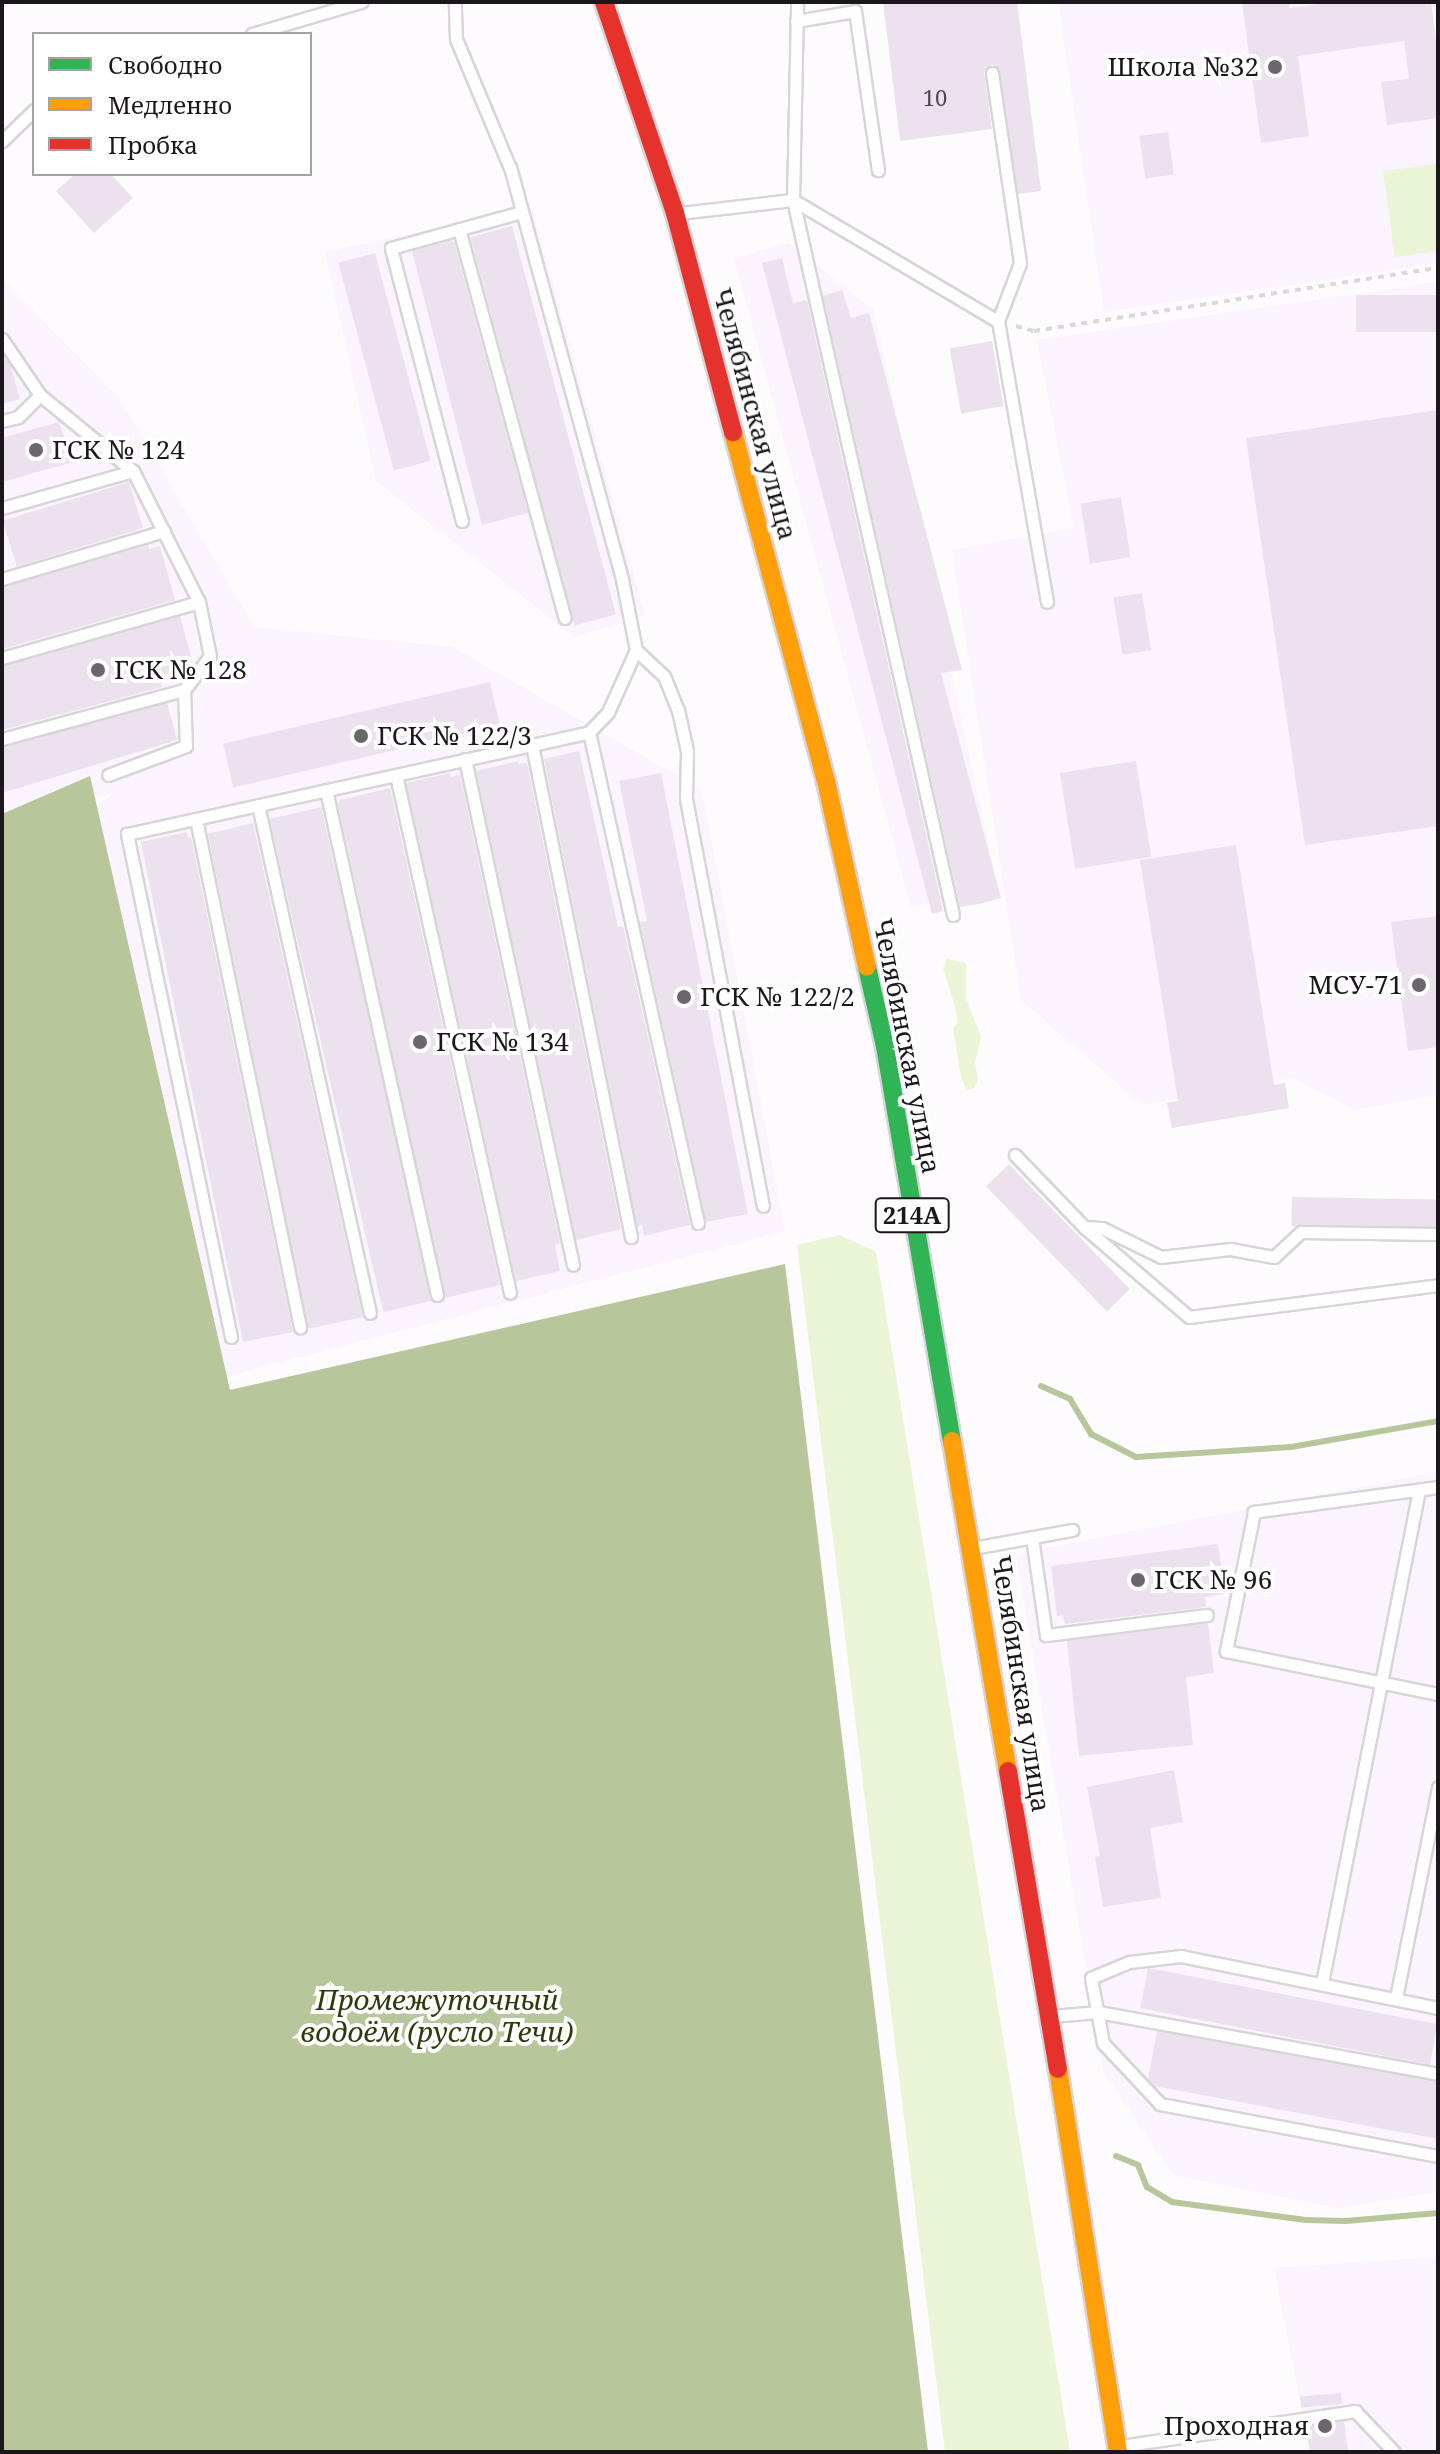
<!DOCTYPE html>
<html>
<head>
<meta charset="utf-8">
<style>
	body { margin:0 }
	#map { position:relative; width:1440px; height:2454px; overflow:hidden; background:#fdfbfd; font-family:"Noto Serif",serif }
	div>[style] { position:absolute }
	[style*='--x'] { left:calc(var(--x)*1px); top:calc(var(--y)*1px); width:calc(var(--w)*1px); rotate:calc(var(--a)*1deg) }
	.built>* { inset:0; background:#fbf3fd }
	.green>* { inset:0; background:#eaf5d6 }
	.water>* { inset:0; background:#b8c69c }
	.stream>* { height:6px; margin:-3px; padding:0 3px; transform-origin:3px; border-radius:3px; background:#b8c69c }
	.building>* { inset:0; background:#ebe2ed; transform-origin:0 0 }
	.path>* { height:4px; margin-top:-2px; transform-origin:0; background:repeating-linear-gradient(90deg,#d9d9d9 0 6px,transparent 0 12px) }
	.roads { filter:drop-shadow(2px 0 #d8d4d9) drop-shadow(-2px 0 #d8d4d9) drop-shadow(0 2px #d8d4d9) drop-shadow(0 -2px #d8d4d9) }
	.lane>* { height:11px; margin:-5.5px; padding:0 5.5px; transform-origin:5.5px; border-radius:5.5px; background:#fffeff }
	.fast>* { height:18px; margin:-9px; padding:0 9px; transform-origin:9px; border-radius:9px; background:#30b455 }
	.slow>* { height:18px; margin:-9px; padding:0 9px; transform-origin:9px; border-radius:9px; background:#ff9f0a }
	.jam>* { height:18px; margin:-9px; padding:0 9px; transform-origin:9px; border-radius:9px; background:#e5322d }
	.dots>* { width:22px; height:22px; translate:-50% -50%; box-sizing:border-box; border:4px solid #fff; border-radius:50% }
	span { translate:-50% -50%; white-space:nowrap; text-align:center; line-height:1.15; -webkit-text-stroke:8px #fff; paint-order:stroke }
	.number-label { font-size:22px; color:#504951 }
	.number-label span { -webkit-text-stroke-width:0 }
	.shield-label span { padding:2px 6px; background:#fff; border:2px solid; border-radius:6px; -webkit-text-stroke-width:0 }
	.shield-label { font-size:24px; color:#1c161d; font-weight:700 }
	.poi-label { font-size:26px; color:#1c161d }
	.right { translate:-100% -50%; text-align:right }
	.left { translate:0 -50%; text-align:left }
	.street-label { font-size:26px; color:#1c161d }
	.water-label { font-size:28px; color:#2d3a0c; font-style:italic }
	.frame { position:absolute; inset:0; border:4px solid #1c161d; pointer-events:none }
	.legend { position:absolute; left:32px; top:32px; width:280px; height:144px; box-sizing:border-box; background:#fff; border:2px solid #a4a2a5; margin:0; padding:10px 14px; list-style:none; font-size:24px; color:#1c161d }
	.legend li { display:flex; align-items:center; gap:16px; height:40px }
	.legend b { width:40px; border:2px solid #a4a2a5 }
</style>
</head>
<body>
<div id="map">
	<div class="built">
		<div style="clip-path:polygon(1058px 2px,1438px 2px,1438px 263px,1104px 312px)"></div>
		<div style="clip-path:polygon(532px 208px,645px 615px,574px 637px,376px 481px,325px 252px)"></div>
		<div style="clip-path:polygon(788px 243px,874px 310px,998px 890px,911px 907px,734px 258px)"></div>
		<div style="clip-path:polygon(2px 279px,120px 399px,254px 627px,453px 647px,702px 790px,785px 1231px,227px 1376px,97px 806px,113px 793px,2px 828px)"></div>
		<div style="clip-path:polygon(1438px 282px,1438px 1095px,1355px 1110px,1292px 1078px,1142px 1105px,1021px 1000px,952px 550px,1074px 528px,1037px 340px)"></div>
		<div style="clip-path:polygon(1438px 1472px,1438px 2192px,1338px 2208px,1173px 2175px,1103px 2070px,1016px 1554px)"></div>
		<div style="clip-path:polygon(1438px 2257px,1438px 2452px,1310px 2452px,1274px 2268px)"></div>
	</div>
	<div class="green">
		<div style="clip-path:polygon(1438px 164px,1438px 251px,1395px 257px,1383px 171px)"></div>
		<div style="clip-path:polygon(947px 959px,966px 963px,966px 998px,981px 1037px,975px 1063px,978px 1079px,974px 1088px,967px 1090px,961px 1077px,953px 1028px,958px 1023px,956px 1010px,943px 968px)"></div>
		<div style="clip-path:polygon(840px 1235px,876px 1252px,1070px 2452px,945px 2452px,797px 1245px)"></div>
	</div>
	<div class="water">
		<div style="clip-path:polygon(90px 776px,230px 1390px,785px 1264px,928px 2452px,2px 2452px,2px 814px)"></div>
	</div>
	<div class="stream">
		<div style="--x:1041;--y:1386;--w:32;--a:24"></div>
		<div style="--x:1070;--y:1399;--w:41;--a:59"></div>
		<div style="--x:1091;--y:1434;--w:51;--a:27.1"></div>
		<div style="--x:1136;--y:1457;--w:155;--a:-3.7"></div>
		<div style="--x:1291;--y:1447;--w:149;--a:-10"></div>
		<div style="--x:1116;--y:2156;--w:24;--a:22"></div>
		<div style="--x:1138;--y:2165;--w:24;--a:68"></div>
		<div style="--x:1147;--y:2187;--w:29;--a:31"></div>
		<div style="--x:1172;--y:2202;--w:135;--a:7.7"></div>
		<div style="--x:1306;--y:2220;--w:40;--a:1.4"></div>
		<div style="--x:1346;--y:2221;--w:92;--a:-5"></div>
	</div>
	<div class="building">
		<div style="clip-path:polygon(883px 2px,1017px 2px,1041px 191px,1018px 194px,1000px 72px,994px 65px,986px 67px,984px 73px,992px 129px,900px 141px)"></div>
		<div style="clip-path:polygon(1242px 2px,1289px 2px,1290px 8px,1332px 2px,1431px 2px,1438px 56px,1438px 118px,1387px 125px,1381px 82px,1409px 79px,1404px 41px,1298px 56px,1309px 136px,1261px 143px)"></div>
		<div style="left:1168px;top:132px;width:43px;height:29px;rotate:82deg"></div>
		<div style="clip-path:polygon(75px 174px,111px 174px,133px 198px,94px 233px,56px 191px)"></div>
		<div style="left:512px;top:226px;width:402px;height:43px;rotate:75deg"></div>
		<div style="clip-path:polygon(450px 241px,454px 242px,528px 513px,482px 525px,412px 251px)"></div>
		<div style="left:375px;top:253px;width:215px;height:38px;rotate:75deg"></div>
		<div style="clip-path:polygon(782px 258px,793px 303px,807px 300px,943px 911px,932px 914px,762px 263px)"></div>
		<div style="clip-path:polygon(842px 290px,851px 318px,869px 313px,962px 670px,941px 673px,1001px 898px,979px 904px,960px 907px,823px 296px)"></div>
		<div style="left:1438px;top:295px;width:37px;height:82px;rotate:90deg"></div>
		<div style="left:992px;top:341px;width:66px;height:43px;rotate:80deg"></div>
		<div style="clip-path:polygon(2px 354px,11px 367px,20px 399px,2px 404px)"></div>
		<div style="clip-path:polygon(1438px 410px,1438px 826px,1305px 845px,1246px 438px)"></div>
		<div style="clip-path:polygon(59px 422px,73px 462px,2px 482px,2px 438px)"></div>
		<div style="left:129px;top:482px;width:48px;height:132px;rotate:73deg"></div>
		<div style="left:1121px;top:497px;width:61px;height:41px;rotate:81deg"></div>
		<div style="clip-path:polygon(148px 545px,149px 549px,160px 546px,175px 600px,2px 649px,2px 587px)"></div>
		<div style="left:1142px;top:593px;width:58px;height:29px;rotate:81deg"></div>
		<div style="clip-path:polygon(180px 616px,193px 664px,159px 676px,162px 687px,2px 730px,2px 666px)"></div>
		<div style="left:490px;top:682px;width:45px;height:274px;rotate:77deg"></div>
		<div style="clip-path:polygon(167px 703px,177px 740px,2px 793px,2px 747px)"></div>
		<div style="clip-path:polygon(579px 751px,618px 927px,623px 926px,690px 1225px,644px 1236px,642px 1225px,637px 1226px,544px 759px)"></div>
		<div style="clip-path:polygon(518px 761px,519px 764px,527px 763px,621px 1229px,576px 1240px,476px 771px)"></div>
		<div style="left:1136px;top:761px;width:97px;height:77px;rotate:81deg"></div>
		<div style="clip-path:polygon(450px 773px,451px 777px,460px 775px,560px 1243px,555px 1245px,560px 1271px,516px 1281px,406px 783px)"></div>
		<div style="clip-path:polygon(661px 773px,748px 1214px,706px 1222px,640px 922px,647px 921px,619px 781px)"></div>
		<div style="clip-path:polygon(390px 788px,500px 1285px,445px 1298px,338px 804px,340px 800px)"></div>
		<div style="left:321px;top:807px;width:506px;height:53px;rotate:77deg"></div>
		<div style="clip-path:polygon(253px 823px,363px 1317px,312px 1328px,308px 1328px,208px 834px)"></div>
		<div style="clip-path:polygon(187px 832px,188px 838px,191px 837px,293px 1332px,243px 1342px,141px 842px)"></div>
		<div style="clip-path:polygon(1236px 845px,1274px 1085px,1285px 1083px,1289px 1108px,1172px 1128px,1167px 1103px,1178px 1101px,1140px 860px)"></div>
		<div style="clip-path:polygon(1438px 916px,1438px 1047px,1408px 1051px,1391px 922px)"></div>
		<div style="left:1009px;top:1164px;width:174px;height:32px;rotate:46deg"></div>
		<div style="left:1292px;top:1197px;width:146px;height:29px;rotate:1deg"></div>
		<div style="clip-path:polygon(1218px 1544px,1225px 1594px,1205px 1597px,1206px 1607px,1065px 1624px,1063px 1615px,1057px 1616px,1051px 1566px)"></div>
		<div style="clip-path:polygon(1208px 1623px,1214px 1673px,1186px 1677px,1193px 1745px,1079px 1756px,1067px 1641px)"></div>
		<div style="clip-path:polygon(1174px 1770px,1183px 1822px,1150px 1828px,1161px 1898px,1103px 1907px,1095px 1857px,1100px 1856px,1087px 1787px)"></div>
		<div style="left:1148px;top:1968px;width:295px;height:41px;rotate:11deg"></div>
		<div style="clip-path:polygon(1157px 2031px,1438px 2082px,1438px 2139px,1154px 2086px,1148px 2079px)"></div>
		<div style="left:1341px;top:2393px;width:11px;height:41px;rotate:85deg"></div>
		<div style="clip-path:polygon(1344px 2421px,1348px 2452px,1310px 2452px,1305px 2427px)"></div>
	</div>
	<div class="path">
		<div style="--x:1016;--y:326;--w:19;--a:16"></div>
		<div style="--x:1034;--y:331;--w:409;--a:-8.9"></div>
	</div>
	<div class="roads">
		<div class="lane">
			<div style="--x:796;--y:21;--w:60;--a:-9.6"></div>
			<div style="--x:855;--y:11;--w:161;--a:81.8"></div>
			<div style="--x:252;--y:34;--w:114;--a:-16.4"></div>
			<div style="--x:992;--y:73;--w:192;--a:81.6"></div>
			<div style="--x:1020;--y:263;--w:62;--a:110.8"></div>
			<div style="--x:2;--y:141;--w:45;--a:-44.1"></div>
			<div style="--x:680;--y:213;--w:114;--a:-6.6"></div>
			<div style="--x:793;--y:200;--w:198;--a:-88.8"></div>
			<div style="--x:459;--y:229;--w:403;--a:74.8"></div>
			<div style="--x:2;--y:339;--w:68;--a:55.8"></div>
			<div style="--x:40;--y:395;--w:120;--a:39.3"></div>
			<div style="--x:133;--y:471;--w:147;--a:63.3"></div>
			<div style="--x:199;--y:602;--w:55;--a:78.5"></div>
			<div style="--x:210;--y:656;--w:43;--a:127.4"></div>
			<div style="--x:184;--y:690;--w:56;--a:88"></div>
			<div style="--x:186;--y:746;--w:83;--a:159.6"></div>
			<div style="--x:2;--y:421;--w:16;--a:-14"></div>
			<div style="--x:18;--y:417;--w:31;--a:-45"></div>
			<div style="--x:2;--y:508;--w:136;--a:-15.8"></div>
			<div style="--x:462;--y:521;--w:282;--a:-104.6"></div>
			<div style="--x:391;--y:248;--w:136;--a:-15.4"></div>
			<div style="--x:2;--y:579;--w:169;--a:-16.5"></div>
			<div style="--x:636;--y:650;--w:38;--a:43"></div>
			<div style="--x:664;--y:676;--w:37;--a:68"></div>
			<div style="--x:678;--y:710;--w:42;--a:77.6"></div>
			<div style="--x:687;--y:751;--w:48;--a:91.2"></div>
			<div style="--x:686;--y:799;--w:414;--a:79.3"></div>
			<div style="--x:2;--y:658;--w:205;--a:-15.9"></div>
			<div style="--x:589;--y:732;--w:503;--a:77.48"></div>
			<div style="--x:2;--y:739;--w:188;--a:-15.1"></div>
			<div style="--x:532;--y:745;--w:502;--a:78.62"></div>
			<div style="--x:465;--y:759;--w:517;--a:77.95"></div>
			<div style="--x:396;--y:775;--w:530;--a:77.59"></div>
			<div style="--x:326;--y:790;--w:517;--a:77.6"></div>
			<div style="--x:258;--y:805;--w:520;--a:77.57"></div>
			<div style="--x:196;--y:819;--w:519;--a:78.43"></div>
			<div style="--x:953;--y:915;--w:733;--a:-102.61"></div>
			<div style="--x:793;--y:200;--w:238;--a:30.6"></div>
			<div style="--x:998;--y:321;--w:285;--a:80.1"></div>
			<div style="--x:1015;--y:1155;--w:100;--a:46.2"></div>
			<div style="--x:1084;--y:1227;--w:138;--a:40.6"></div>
			<div style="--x:1189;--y:1317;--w:251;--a:-7.3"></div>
			<div style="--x:1085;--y:1227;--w:17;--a:3"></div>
			<div style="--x:1102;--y:1228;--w:66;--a:26.2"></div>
			<div style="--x:1161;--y:1257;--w:69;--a:-6.6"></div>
			<div style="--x:1230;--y:1249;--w:45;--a:10.3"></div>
			<div style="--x:1274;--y:1257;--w:37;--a:-43"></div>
			<div style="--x:1301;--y:1232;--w:137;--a:0.8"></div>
			<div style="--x:231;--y:1337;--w:514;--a:-101.68"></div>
			<div style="--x:127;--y:834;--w:473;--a:-12.4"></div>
			<div style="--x:589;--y:732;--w:28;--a:-46"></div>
			<div style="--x:608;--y:712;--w:68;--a:-65.7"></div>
			<div style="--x:636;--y:650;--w:72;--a:-101.2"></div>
			<div style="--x:622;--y:579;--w:426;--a:-105.2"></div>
			<div style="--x:510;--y:168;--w:140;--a:-112.7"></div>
			<div style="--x:456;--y:39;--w:37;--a:-92"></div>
			<div style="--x:1438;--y:1487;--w:186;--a:172.3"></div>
			<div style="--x:1254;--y:1512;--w:142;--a:101.4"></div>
			<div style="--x:1226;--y:1651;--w:216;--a:11.5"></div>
			<div style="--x:1032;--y:1537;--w:99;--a:81.9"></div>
			<div style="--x:1046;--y:1635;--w:162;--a:-7.1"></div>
			<div style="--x:973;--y:1548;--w:101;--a:-10.3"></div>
			<div style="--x:1322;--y:1983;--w:502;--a:-78.87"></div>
			<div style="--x:1396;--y:1998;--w:215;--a:-78.7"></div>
			<div style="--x:1438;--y:2008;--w:262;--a:-168.6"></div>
			<div style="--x:1181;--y:1956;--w:52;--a:173.4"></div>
			<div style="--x:1129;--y:1962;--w:41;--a:157.2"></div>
			<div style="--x:1091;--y:1978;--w:66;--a:79.5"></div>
			<div style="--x:1103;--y:2043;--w:83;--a:46.9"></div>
			<div style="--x:1160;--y:2104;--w:283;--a:10.6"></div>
			<div style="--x:1052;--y:2016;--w:46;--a:-5"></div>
			<div style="--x:1098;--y:2012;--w:346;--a:10.3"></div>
			<div style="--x:1121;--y:2446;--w:237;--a:-8.5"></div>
			<div style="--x:1355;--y:2411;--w:57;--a:46.4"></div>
		</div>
		<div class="fast">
			<div style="--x:867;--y:967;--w:81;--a:77.2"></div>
			<div style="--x:885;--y:1046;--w:401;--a:80.4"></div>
		</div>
		<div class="slow">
			<div style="--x:733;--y:432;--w:361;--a:75.1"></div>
			<div style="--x:826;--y:781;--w:190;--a:77.6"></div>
			<div style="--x:952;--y:1441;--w:335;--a:80.4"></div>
			<div style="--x:1058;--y:2069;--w:388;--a:81.1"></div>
		</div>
		<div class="jam">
			<div style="--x:604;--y:2;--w:223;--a:71.4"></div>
			<div style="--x:675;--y:213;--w:227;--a:75.2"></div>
			<div style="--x:1008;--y:1771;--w:302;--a:80.5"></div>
		</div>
	</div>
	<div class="dots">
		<div style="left:1275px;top:67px;background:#6b666b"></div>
		<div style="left:36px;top:450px;background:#6b666b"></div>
		<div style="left:98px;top:670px;background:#6b666b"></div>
		<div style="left:361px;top:736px;background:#6b666b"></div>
		<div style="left:1419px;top:985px;background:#6b666b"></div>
		<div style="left:684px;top:997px;background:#6b666b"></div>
		<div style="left:420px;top:1042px;background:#6b666b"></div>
		<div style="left:1138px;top:1580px;background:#6b666b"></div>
		<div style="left:1325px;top:2426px;background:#6b666b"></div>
	</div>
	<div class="number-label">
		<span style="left:935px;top:98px">10</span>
	</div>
	<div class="shield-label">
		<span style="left:912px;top:1215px">214А</span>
	</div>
	<div class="poi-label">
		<span class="right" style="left:1259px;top:67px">Школа №32</span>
		<span class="left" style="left:52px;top:450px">ГСК № 124</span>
		<span class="left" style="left:114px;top:670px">ГСК № 128</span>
		<span class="left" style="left:377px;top:736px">ГСК № 122/3</span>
		<span class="right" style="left:1403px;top:985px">МСУ-71</span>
		<span class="left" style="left:700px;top:997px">ГСК № 122/2</span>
		<span class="left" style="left:436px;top:1042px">ГСК № 134</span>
		<span class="left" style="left:1154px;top:1580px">ГСК № 96</span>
		<span class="right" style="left:1309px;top:2426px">Проходная</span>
	</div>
	<div class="street-label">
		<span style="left:755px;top:414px;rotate:75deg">Челябинская улица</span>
		<span style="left:907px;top:1046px;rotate:79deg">Челябинская улица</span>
		<span style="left:1021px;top:1684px;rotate:81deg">Челябинская улица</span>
	</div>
	<div class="water-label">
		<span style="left:437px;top:2015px">Промежуточный<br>водоём (русло Течи)</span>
	</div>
	<div class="frame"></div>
	<ul class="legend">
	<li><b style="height:10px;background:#30b455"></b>Свободно</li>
	<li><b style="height:10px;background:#ff9f0a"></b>Медленно</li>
	<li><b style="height:10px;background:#e5322d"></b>Пробка</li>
	</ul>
</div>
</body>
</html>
